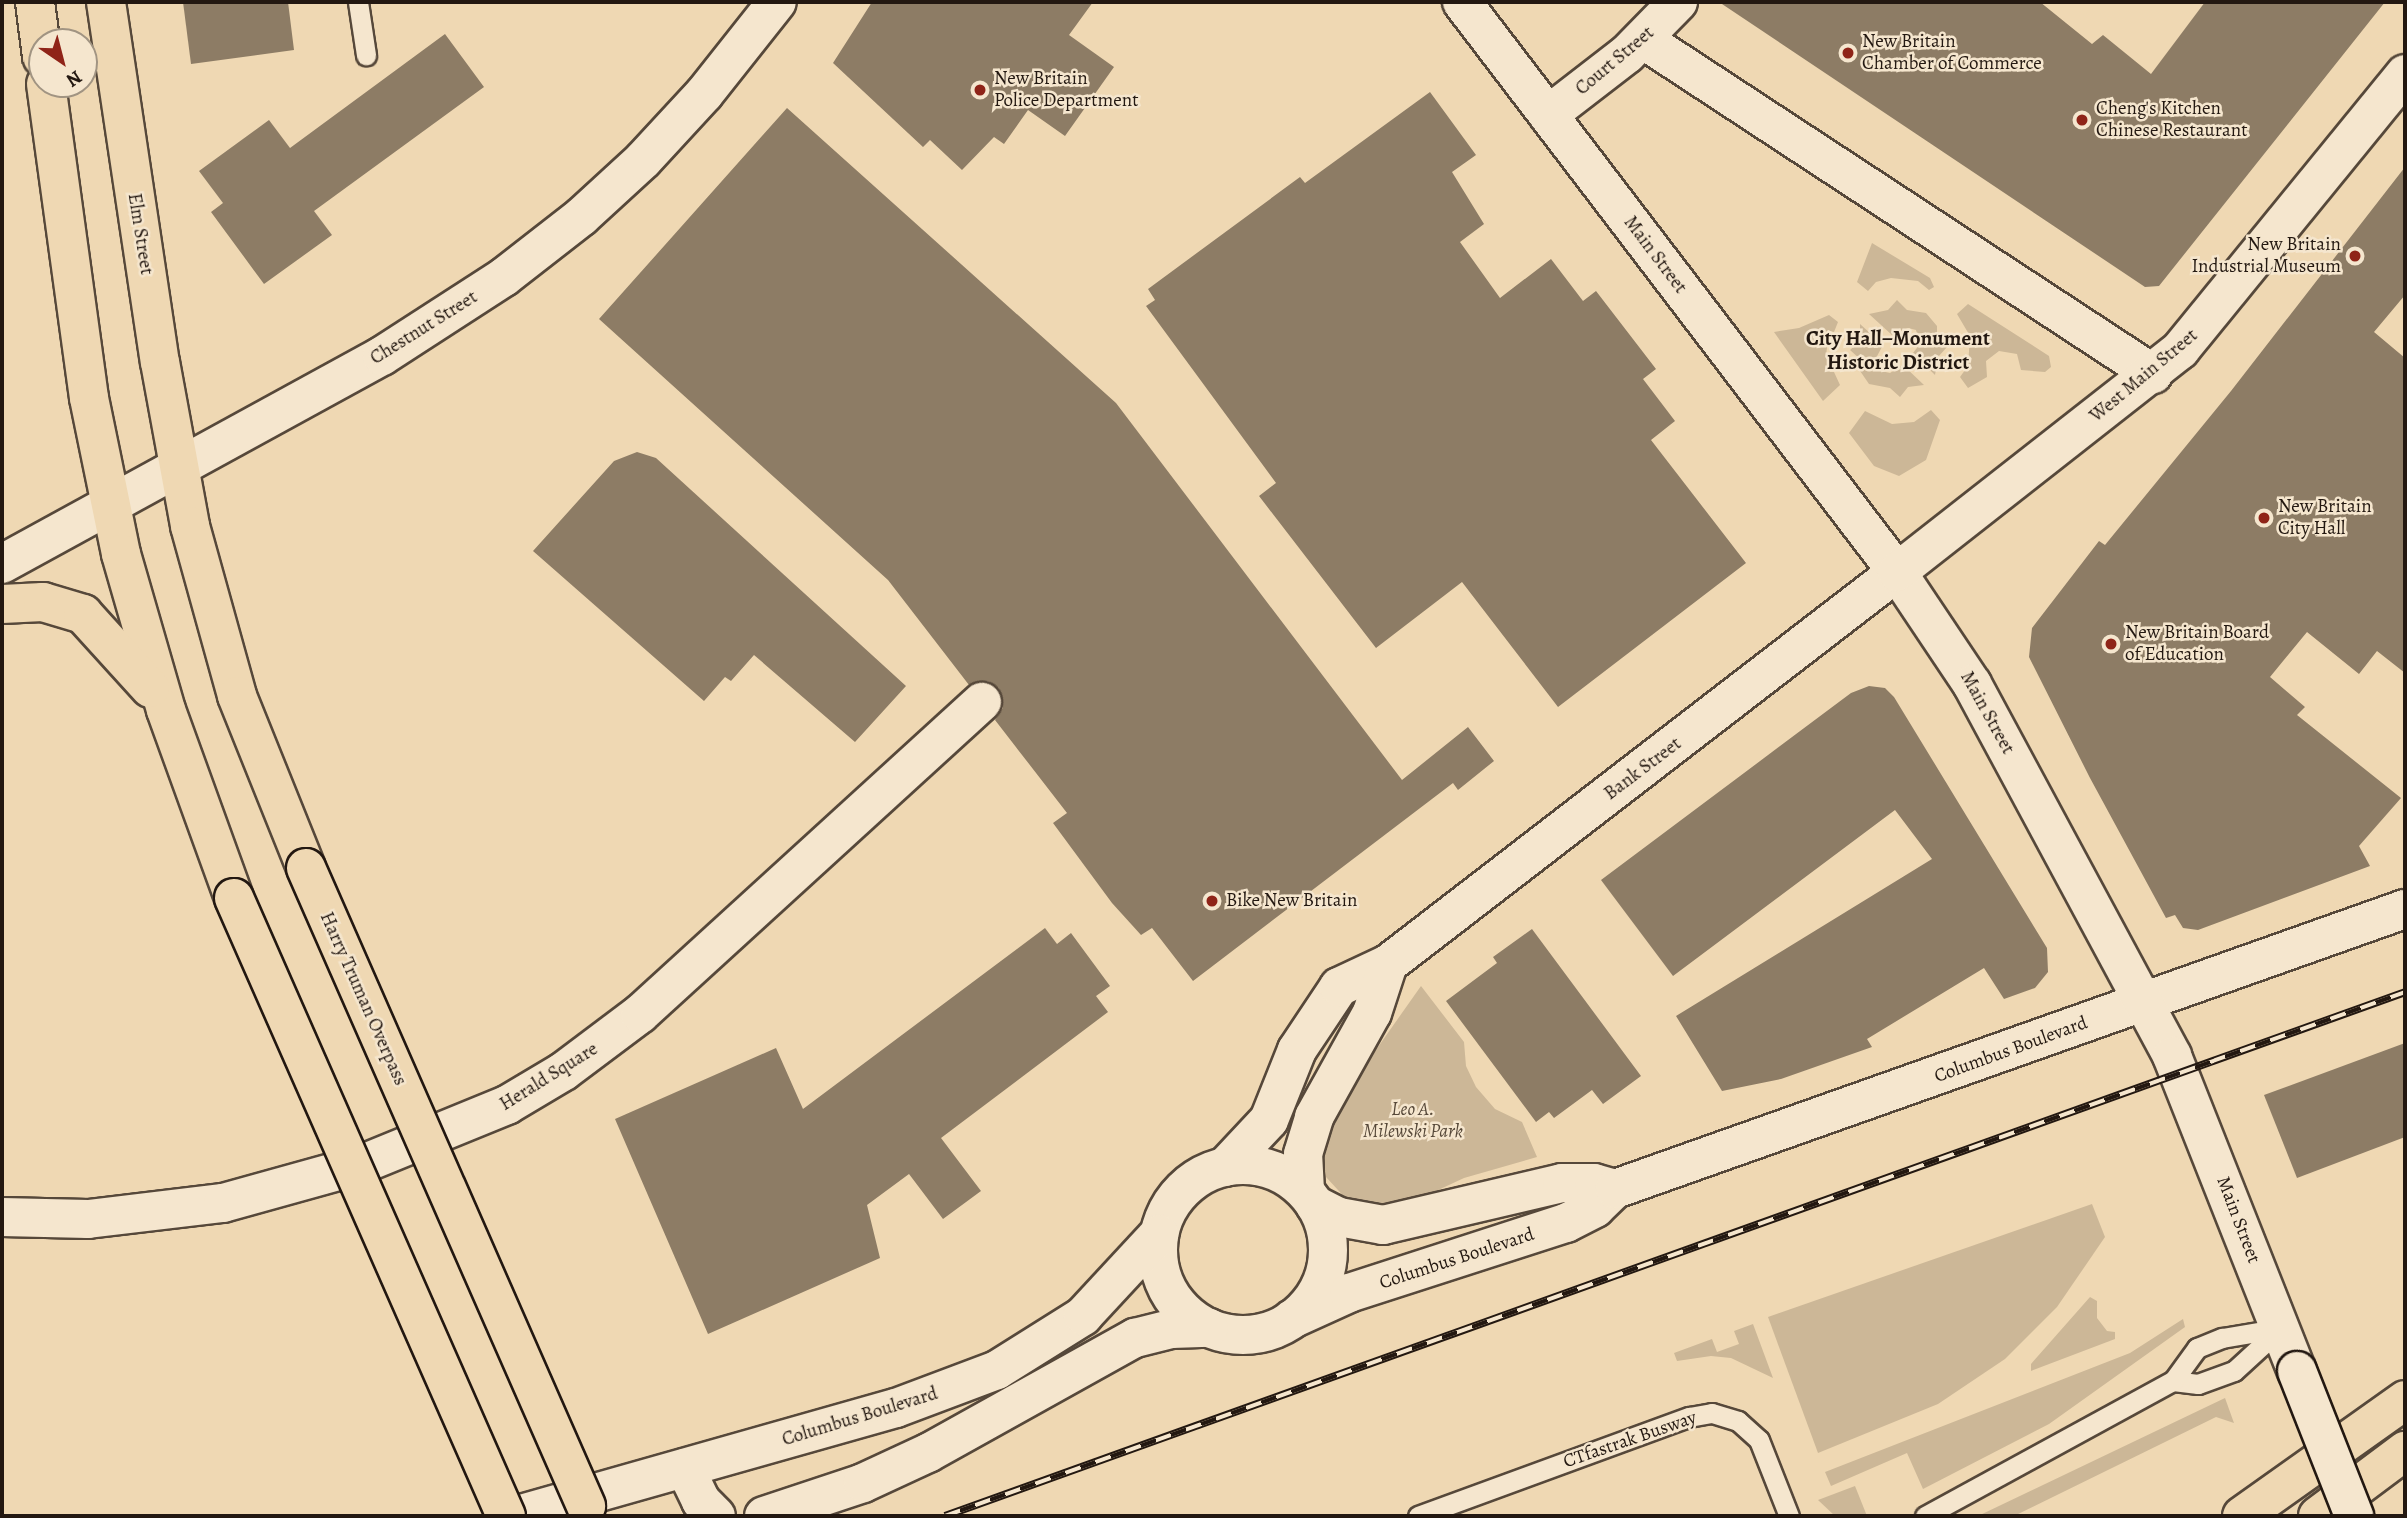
<!DOCTYPE html>
<html>
<head>
<meta charset="utf-8">
<style>
	body { margin:0 }
	#map { position:relative; width:2407px; height:1518px; overflow:hidden; background:#efd8b3; font-family:Alegreya,serif }
	div>[style] { position:absolute }
	[style*='--x'] { left:calc(var(--x)*1px); top:calc(var(--y)*1px); width:calc(var(--w)*1px); rotate:calc(var(--a)*1deg) }
	.green>* { inset:0; background:#ccb797 }
	.building>* { inset:0; background:#8d7c65 }
	.roads { filter:drop-shadow(2px 0 #56483a) drop-shadow(-2px 0 #56483a) drop-shadow(0 2px #56483a) drop-shadow(0 -2px #56483a) }
	.service>* { height:19px; margin:-9.5px; padding:0 9.5px; transform-origin:9.5px; border-radius:9.5px; background:#f5e6ce }
	.minor>* { height:38px; margin:-19px; padding:0 19px; transform-origin:19px; border-radius:19px; background:#f5e6ce }
	.tertiary>* { height:38px; margin:-19px; padding:0 19px; transform-origin:19px; border-radius:19px; background:#f5e6ce }
	.tertiary>.ring { margin:-19px; padding:0; box-sizing:content-box; background:none; border:38px solid #f5e6ce; border-radius:50% }
	.secondary>* { height:38px; margin:-19px; padding:0 19px; transform-origin:19px; border-radius:19px; background:#f5e6ce }
	.primary>* { height:38px; margin:-19px; padding:0 19px; transform-origin:19px; border-radius:19px; background:#efd8b3 }
	.motorway>* { height:38px; margin:-19px; padding:0 19px; transform-origin:19px; border-radius:19px; background:#efd8b3 }
	.rail>* { height:8px; margin-top:-4px; transform-origin:0; background:repeating-linear-gradient(90deg,#f5e6ce 0 16px,#231811 0 32px); box-sizing:border-box; border-block:2px solid #231811 }
	.bridges { filter:drop-shadow(2px 0 #231811) drop-shadow(-2px 0 #231811) drop-shadow(0 2px #231811) drop-shadow(0 -2px #231811) }
	.secondary-bridge>* { height:38px; margin:-19px; padding:0 19px; transform-origin:19px; border-radius:19px; background:#f5e6ce }
	.primary-bridge>* { height:38px; margin:-19px; padding:0 19px; transform-origin:19px; border-radius:19px; background:#efd8b3 }
	.dots>* { width:19px; height:19px; translate:-50% -50%; box-sizing:border-box; border:4px solid #f5e6ce; border-radius:50% }
	span { translate:-50% -50%; white-space:nowrap; text-align:center; line-height:1.15; -webkit-text-stroke:5px #f5e6ce; paint-order:stroke }
	.poi-label { font-size:19px; color:#231811 }
	.left { translate:0 -50%; text-align:left }
	.right { translate:-100% -50%; text-align:right }
	.street-label { font-size:19px; color:#231811 }
	.park-label { font-size:19px; color:#564839; font-style:italic }
	.neighbourhood-label { font-size:21px; color:#231811; font-weight:700 }
	.frame { position:absolute; inset:0; border:4px solid #231811; pointer-events:none }
	.north { position:absolute; left:28px; top:28px; width:70px; height:70px; box-sizing:border-box; background:#f5e6ce; border:2px solid #a19482; border-radius:50%; rotate:145deg; font-size:19px; font-weight:700; line-height:28px; text-align:center; color:#231811 }
	.north::after { content:''; display:block; margin:auto; width:24px; height:32px; background:#8f2418; clip-path:polygon(50% 0,100% 100%,50% 72%,0 100%) }
</style>
</head>
<body>
<div id="map">
	<div class="green">
		<div style="clip-path:polygon(1872px 243px,1930px 278px,1934px 287px,1929px 290px,1918px 281px,1891px 278px,1876px 282px,1868px 291px,1857px 282px)"></div>
		<div style="clip-path:polygon(1897px 300px,1907px 310px,1926px 313px,1937px 326px,1937px 338px,1947px 347px,1938px 357px,1935px 375px,1913px 353px,1920px 344px,1916px 330px,1908px 328px,1892px 335px,1869px 314px,1888px 310px)"></div>
		<div style="clip-path:polygon(1968px 304px,2049px 356px,2051px 367px,2045px 372px,2021px 370px,2017px 354px,1999px 351px,1986px 361px,1987px 377px,1968px 388px,1960px 377px,1968px 366px,1970px 336px,1957px 314px)"></div>
		<div style="clip-path:polygon(1829px 315px,1838px 322px,1834px 332px,1829px 331px,1826px 356px,1830px 372px,1834px 372px,1840px 385px,1823px 401px,1774px 332px,1799px 328px)"></div>
		<div style="clip-path:polygon(1860px 324px,1883px 345px,1876px 358px,1881px 371px,1890px 373px,1903px 365px,1924px 385px,1908px 387px,1900px 397px,1890px 388px,1869px 384px,1858px 368px,1860px 359px,1850px 350px,1860px 341px)"></div>
		<div style="clip-path:polygon(1931px 410px,1940px 420px,1926px 460px,1899px 476px,1874px 466px,1849px 433px,1865px 411px,1892px 424px,1914px 422px)"></div>
		<div style="clip-path:polygon(1421px 986px,1464px 1042px,1466px 1066px,1476px 1087px,1495px 1109px,1522px 1122px,1537px 1157px,1464px 1178px,1393px 1211px,1349px 1202px,1326px 1177px,1321px 1142px,1354px 1081px)"></div>
		<div style="clip-path:polygon(2092px 1204px,2105px 1237px,2057px 1307px,2005px 1359px,1938px 1404px,1818px 1453px,1768px 1317px)"></div>
		<div style="clip-path:polygon(2090px 1297px,2097px 1301px,2097px 1318px,2107px 1331px,2115px 1332px,2115px 1339px,2031px 1371px,2031px 1364px)"></div>
		<div style="clip-path:polygon(2183px 1319px,2185px 1327px,2049px 1424px,1923px 1489px,1907px 1453px,1831px 1486px,1825px 1472px,2130px 1353px)"></div>
		<div style="clip-path:polygon(1753px 1324px,1773px 1378px,1731px 1358px,1711px 1356px,1677px 1361px,1674px 1353px,1712px 1339px,1717px 1352px,1739px 1344px,1734px 1331px)"></div>
		<div style="clip-path:polygon(2225px 1398px,2234px 1423px,2216px 1417px,2014px 1516px,1978px 1516px)"></div>
		<div style="clip-path:polygon(1855px 1486px,1867px 1516px,1835px 1516px,1818px 1500px)"></div>
	</div>
	<div class="building">
		<div style="clip-path:polygon(183px 2px,288px 2px,294px 50px,191px 64px)"></div>
		<div style="clip-path:polygon(872px 2px,1093px 2px,1069px 35px,1114px 67px,1065px 136px,1028px 110px,1004px 144px,994px 137px,962px 170px,930px 140px,923px 147px,833px 63px)"></div>
		<div style="clip-path:polygon(1719px 2px,2040px 2px,2092px 44px,2103px 35px,2151px 74px,2205px 2px,2385px 2px,2159px 286px,2145px 287px)"></div>
		<div style="clip-path:polygon(445px 34px,484px 87px,314px 211px,332px 235px,264px 284px,211px 212px,223px 203px,199px 171px,269px 120px,290px 148px)"></div>
		<div style="clip-path:polygon(1430px 92px,1476px 155px,1452px 172px,1484px 224px,1460px 242px,1500px 298px,1551px 259px,1583px 301px,1596px 291px,1656px 369px,1643px 379px,1675px 421px,1651px 440px,1746px 563px,1558px 707px,1462px 582px,1376px 648px,1259px 496px,1276px 483px,1146px 306px,1155px 300px,1148px 289px,1300px 177px,1305px 183px)"></div>
		<div style="clip-path:polygon(787px 108px,1116px 403px,1402px 780px,1468px 727px,1494px 761px,1458px 790px,1453px 783px,1193px 981px,1152px 928px,1141px 935px,1112px 903px,1053px 823px,1067px 813px,995px 720px,1003px 708px,999px 688px,988px 681px,969px 685px,888px 580px,599px 319px)"></div>
		<div style="clip-path:polygon(2405px 167px,2405px 295px,2374px 332px,2405px 358px,2405px 673px,2377px 651px,2359px 674px,2307px 632px,2270px 677px,2305px 707px,2297px 715px,2401px 798px,2359px 846px,2370px 866px,2198px 930px,2183px 928px,2175px 915px,2166px 918px,2090px 778px,2029px 657px,2032px 628px,2099px 541px,2105px 545px,2231px 391px)"></div>
		<div style="clip-path:polygon(637px 452px,656px 458px,906px 686px,855px 742px,754px 655px,731px 681px,725px 677px,704px 701px,533px 551px,614px 461px)"></div>
		<div style="clip-path:polygon(1869px 686px,1885px 688px,1894px 697px,2047px 948px,2048px 972px,2035px 988px,2004px 999px,1984px 968px,1867px 1039px,1872px 1047px,1781px 1079px,1722px 1091px,1676px 1016px,1932px 859px,1895px 810px,1673px 976px,1601px 880px,1851px 693px)"></div>
		<div style="clip-path:polygon(1045px 928px,1057px 944px,1071px 933px,1110px 986px,1096px 996px,1108px 1012px,941px 1138px,981px 1191px,943px 1219px,909px 1174px,867px 1205px,880px 1258px,708px 1334px,615px 1119px,776px 1048px,803px 1109px)"></div>
		<div style="clip-path:polygon(1532px 929px,1641px 1076px,1603px 1104px,1592px 1090px,1554px 1118px,1549px 1112px,1536px 1122px,1446px 1001px,1497px 963px,1493px 957px)"></div>
		<div style="clip-path:polygon(2405px 1043px,2405px 1137px,2297px 1178px,2264px 1095px)"></div>
	</div>
	<div class="roads">
		<div class="service">
			<div style="--x:358;--y:2;--w:54;--a:81.4"></div>
			<div style="--x:2173;--y:1381;--w:25;--a:7"></div>
			<div style="--x:2198;--y:1384;--w:38;--a:-20"></div>
			<div style="--x:2234;--y:1371;--w:64;--a:-42.5"></div>
			<div style="--x:1418;--y:1516;--w:289;--a:-20.1"></div>
			<div style="--x:1689;--y:1417;--w:23;--a:-10"></div>
			<div style="--x:1712;--y:1413;--w:27;--a:17"></div>
			<div style="--x:1738;--y:1421;--w:28;--a:42"></div>
			<div style="--x:1759;--y:1440;--w:82;--a:68.5"></div>
			<div style="--x:1925;--y:1516;--w:282;--a:-28.6"></div>
			<div style="--x:2173;--y:1381;--w:41;--a:-54"></div>
			<div style="--x:2197;--y:1348;--w:27;--a:-22"></div>
			<div style="--x:2222;--y:1338;--w:60;--a:-9.6"></div>
		</div>
		<div class="minor">
			<div style="--x:2;--y:1217;--w:86;--a:1.3"></div>
			<div style="--x:88;--y:1219;--w:136;--a:-6.8"></div>
			<div style="--x:223;--y:1203;--w:142;--a:-15.5"></div>
			<div style="--x:360;--y:1165;--w:159;--a:-22.2"></div>
			<div style="--x:507;--y:1105;--w:66;--a:-30.8"></div>
			<div style="--x:564;--y:1071;--w:95;--a:-36.9"></div>
			<div style="--x:640;--y:1014;--w:463;--a:-42.4"></div>
		</div>
		<div class="tertiary">
			<div style="--x:1644;--y:40;--w:609;--a:33.27"></div>
			<div style="--x:1548;--y:115;--w:100;--a:-37.7"></div>
			<div style="--x:1627;--y:54;--w:73;--a:-45.6"></div>
			<div style="--x:2;--y:564;--w:433;--a:-28.7"></div>
			<div style="--x:382;--y:356;--w:145;--a:-32.9"></div>
			<div style="--x:504;--y:277;--w:98;--a:-37.9"></div>
			<div style="--x:581;--y:217;--w:84;--a:-42.6"></div>
			<div style="--x:643;--y:160;--w:90;--a:-47.3"></div>
			<div style="--x:704;--y:94;--w:117;--a:-51.6"></div>
			<div class="ring" style="left:1158px;top:1165px;width:132px;height:132px"></div>
			<div style="--x:1225;--y:1167;--w:64;--a:-46.9"></div>
			<div style="--x:1269;--y:1120;--w:75;--a:-68.2"></div>
			<div style="--x:1297;--y:1050;--w:76;--a:-56.3"></div>
			<div style="--x:1339;--y:987;--w:54;--a:-25.1"></div>
			<div style="--x:1388;--y:964;--w:642;--a:-37.6"></div>
			<div style="--x:1305;--y:1191;--w:37;--a:-93"></div>
			<div style="--x:1303;--y:1154;--w:39;--a:-73"></div>
			<div style="--x:1314;--y:1117;--w:119;--a:-60.9"></div>
			<div style="--x:1372;--y:1013;--w:52;--a:-71.9"></div>
			<div style="--x:1315;--y:1205;--w:27;--a:27"></div>
			<div style="--x:1339;--y:1217;--w:45;--a:10.3"></div>
			<div style="--x:1383;--y:1225;--w:184;--a:-13.2"></div>
			<div style="--x:1562;--y:1183;--w:32;--a:0"></div>
			<div style="--x:1594;--y:1183;--w:22;--a:16"></div>
			<div style="--x:1292;--y:1319;--w:63;--a:-24.5"></div>
			<div style="--x:1349;--y:1293;--w:228;--a:-17.9"></div>
			<div style="--x:1566;--y:1223;--w:33;--a:-27"></div>
			<div style="--x:1595;--y:1208;--w:28;--a:-44"></div>
			<div style="--x:1615;--y:1189;--w:838;--a:-19.52"></div>
			<div style="--x:685;--y:1468;--w:37;--a:64"></div>
			<div style="--x:701;--y:1501;--w:21;--a:45"></div>
			<div style="--x:514;--y:1516;--w:397;--a:-15.8"></div>
			<div style="--x:896;--y:1408;--w:108;--a:-20.6"></div>
			<div style="--x:997;--y:1370;--w:102;--a:-32.1"></div>
			<div style="--x:1083;--y:1316;--w:112;--a:-47.2"></div>
			<div style="--x:764;--y:1516;--w:104;--a:-18.4"></div>
			<div style="--x:863;--y:1483;--w:72;--a:-24.8"></div>
			<div style="--x:928;--y:1453;--w:237;--a:-29.1"></div>
			<div style="--x:1135;--y:1338;--w:37;--a:-14"></div>
			<div style="--x:1171;--y:1329;--w:38;--a:-2"></div>
		</div>
		<div class="secondary">
			<div style="--x:1462;--y:2;--w:717;--a:52.65"></div>
			<div style="--x:1897;--y:572;--w:135;--a:56.2"></div>
			<div style="--x:1972;--y:684;--w:422;--a:61.7"></div>
			<div style="--x:2172;--y:1056;--w:339;--a:68.4"></div>
			<div style="--x:1897;--y:572;--w:360;--a:-38.1"></div>
			<div style="--x:2180;--y:350;--w:356;--a:-50.8"></div>
		</div>
		<div class="primary">
			<div style="--x:35;--y:2;--w:55;--a:82.7"></div>
			<div style="--x:106;--y:2;--w:364;--a:81.5"></div>
			<div style="--x:160;--y:362;--w:167;--a:79.6"></div>
			<div style="--x:190;--y:526;--w:176;--a:74.5"></div>
			<div style="--x:237;--y:696;--w:185;--a:68.1"></div>
			<div style="--x:46;--y:84;--w:317;--a:82.2"></div>
			<div style="--x:89;--y:398;--w:159;--a:78.4"></div>
			<div style="--x:121;--y:554;--w:162;--a:73.9"></div>
			<div style="--x:166;--y:710;--w:200;--a:70.1"></div>
			<div style="--x:2;--y:604;--w:41;--a:-2.8"></div>
			<div style="--x:43;--y:602;--w:42;--a:16.7"></div>
			<div style="--x:83;--y:614;--w:100;--a:47.8"></div>
		</div>
		<div class="motorway">
			<div style="--x:2242;--y:1516;--w:200;--a:-35.4"></div>
			<div style="--x:2318;--y:1516;--w:109;--a:-36.8"></div>
		</div>
	</div>
	<div class="rail">
		<div style="--x:945;--y:1516;--w:1551;--a:-19.74"></div>
	</div>
	<div class="bridges">
		<div class="secondary-bridge">
			<div style="--x:2297;--y:1371;--w:156;--a:68.5"></div>
		</div>
		<div class="primary-bridge">
			<div style="--x:306;--y:868;--w:697;--a:66.3"></div>
			<div style="--x:234;--y:898;--w:675;--a:66.24"></div>
		</div>
	</div>
	<div class="dots">
		<div style="left:1848px;top:53px;background:#8f2418"></div>
		<div style="left:980px;top:90px;background:#8f2418"></div>
		<div style="left:2082px;top:120px;background:#8f2418"></div>
		<div style="left:2355px;top:256px;background:#8f2418"></div>
		<div style="left:2264px;top:518px;background:#8f2418"></div>
		<div style="left:2111px;top:644px;background:#8f2418"></div>
		<div style="left:1212px;top:901px;background:#8f2418"></div>
	</div>
	<div class="poi-label">
		<span class="left" style="left:1862px;top:53px">New Britain<br>Chamber of Commerce</span>
		<span class="left" style="left:994px;top:90px">New Britain<br>Police Department</span>
		<span class="left" style="left:2096px;top:120px">Cheng's Kitchen<br>Chinese Restaurant</span>
		<span class="right" style="left:2341px;top:256px">New Britain<br>Industrial Museum</span>
		<span class="left" style="left:2278px;top:518px">New Britain<br>City Hall</span>
		<span class="left" style="left:2125px;top:644px">New Britain Board<br>of Education</span>
		<span class="left" style="left:1226px;top:901px">Bike New Britain</span>
	</div>
	<div class="street-label">
		<span style="left:1615px;top:61px;rotate:-40deg">Court Street</span>
		<span style="left:140px;top:234px;rotate:81deg">Elm Street</span>
		<span style="left:1655px;top:255px;rotate:53deg">Main Street</span>
		<span style="left:424px;top:328px;rotate:-32deg">Chestnut Street</span>
		<span style="left:2144px;top:376px;rotate:-40deg">West Main Street</span>
		<span style="left:1987px;top:713px;rotate:61deg">Main Street</span>
		<span style="left:1643px;top:769px;rotate:-37deg">Bank Street</span>
		<span style="left:363px;top:999px;rotate:66deg">Harry Truman Overpass</span>
		<span style="left:2011px;top:1050px;rotate:-20deg">Columbus Boulevard</span>
		<span style="left:549px;top:1077px;rotate:-32deg">Herald Square</span>
		<span style="left:2238px;top:1220px;rotate:69deg">Main Street</span>
		<span style="left:1457px;top:1259px;rotate:-18deg">Columbus Boulevard</span>
		<span style="left:860px;top:1417px;rotate:-17deg">Columbus Boulevard</span>
		<span style="left:1630px;top:1440px;rotate:-19deg">CTfastrak Busway</span>
	</div>
	<div class="park-label">
		<span style="left:1413px;top:1121px">Leo A.<br>Milewski Park</span>
	</div>
	<div class="neighbourhood-label">
		<span style="left:1898px;top:350px">City Hall–Monument<br>Historic District</span>
	</div>
	<div class="frame"></div>
	<div class="north">N</div>
</div>
</body>
</html>
